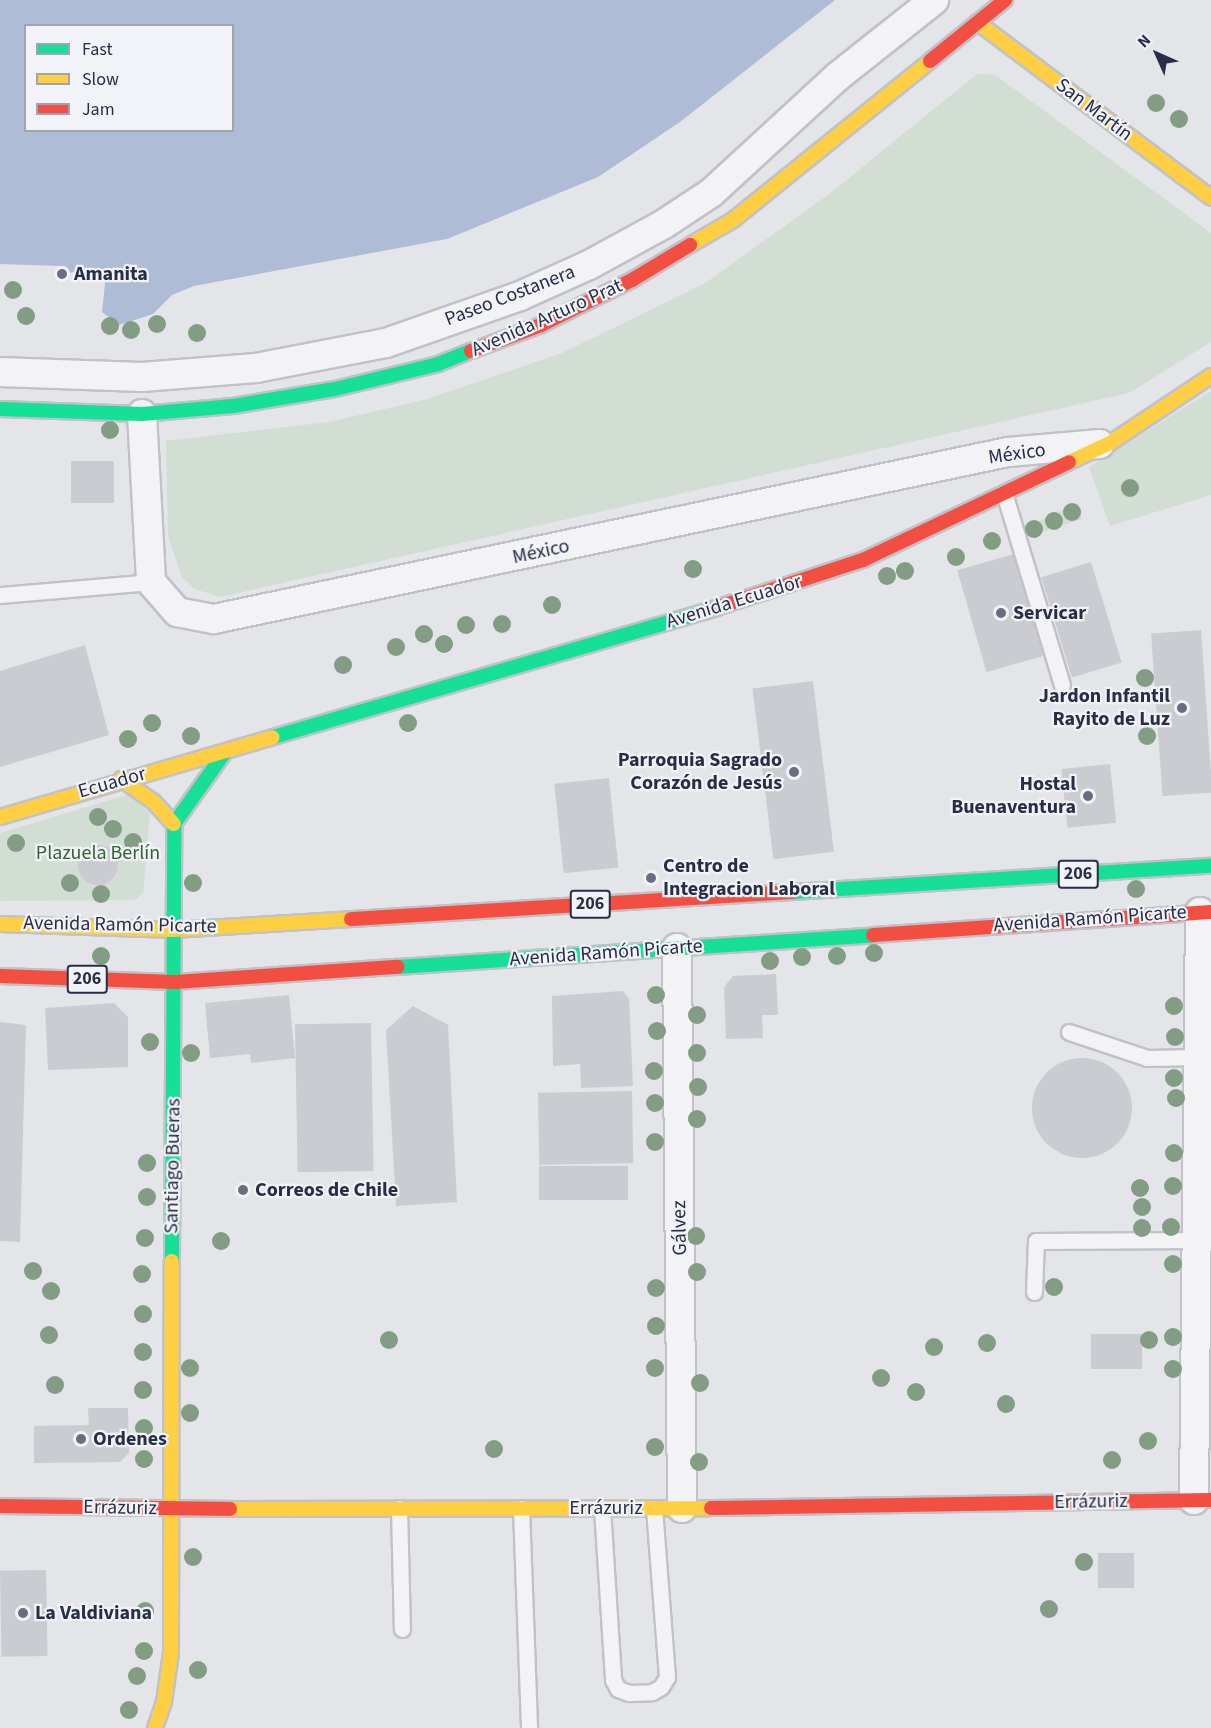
<!DOCTYPE html>
<html>
<head>
<meta charset="utf-8">
<style>
	body { margin:0 }
	#map { position:relative; width:1211px; height:1728px; overflow:hidden; background:#e3e5e9; font-family:"Source Sans 3",sans-serif }
	div>[style] { position:absolute }
	[style*='--x'] { left:calc(var(--x)*1px); top:calc(var(--y)*1px); width:calc(var(--w)*1px); rotate:calc(var(--a)*1deg) }
	.green>* { inset:0; background:#d2ddd4 }
	.water>* { inset:0; background:#afbcd6 }
	.building>* { inset:0; background:#caccd1; transform-origin:0 0 }
	.round { border-radius:50% }
	.roads { filter:drop-shadow(2px 0 #c0c2c7) drop-shadow(-2px 0 #c0c2c7) drop-shadow(0 2px #c0c2c7) drop-shadow(0 -2px #c0c2c7) }
	.lane>* { height:15px; margin:-7.5px; padding:0 7.5px; transform-origin:7.5px; border-radius:7.5px; background:#f3f3f6 }
	.street>* { height:28px; margin:-14px; padding:0 14px; transform-origin:14px; border-radius:14px; background:#f3f3f6 }
	.fast>* { height:14px; margin:-7px; padding:0 7px; transform-origin:7px; border-radius:7px; background:#16e098 }
	.slow>* { height:14px; margin:-7px; padding:0 7px; transform-origin:7px; border-radius:7px; background:#ffcf43 }
	.jam>* { height:14px; margin:-7px; padding:0 7px; transform-origin:7px; border-radius:7px; background:#f24e42 }
	.trees>* { width:18px; height:18px; margin:-9px; border-radius:50%; background:#839d85 }
	.dots>* { width:16px; height:16px; translate:-50% -50%; box-sizing:border-box; border:3px solid #f1f3f8; border-radius:50% }
	span { translate:-50% -50%; white-space:nowrap; text-align:center; line-height:1.15; -webkit-text-stroke:4.5px #f1f3f8; paint-order:stroke }
	.shield-label span { padding:2px 4px; background:#f1f3f8; border:2px solid; border-radius:4px; -webkit-text-stroke-width:0 }
	.shield-label { font-size:18px; color:#282e45; font-weight:700 }
	.street-label { font-size:20px; color:#282e45 }
	.poi-label { font-size:20px; color:#282e45; font-weight:700 }
	.left { translate:0 -50%; text-align:left }
	.right { translate:-100% -50%; text-align:right }
	.park-label { font-size:20px; color:#356234 }
	.legend { position:absolute; left:24px; top:24px; width:210px; height:108px; box-sizing:border-box; background:#f1f3f8; border:2px solid #a1a4b0; margin:0; padding:8px 10px; list-style:none; font-size:18px; color:#282e45 }
	.legend li { display:flex; align-items:center; gap:12px; height:30px }
	.legend b { width:30px; border:2px solid #a1a4b0 }
	.north { position:absolute; left:1127px; top:24px; width:60px; height:60px; -webkit-text-stroke:4px #f1f3f8; paint-order:stroke; rotate:315deg; font-size:16px; font-weight:700; line-height:24px; text-align:center; color:#282e45 }
	.north::after { content:''; display:block; margin:auto; width:21px; height:27px; background:#282e45; clip-path:polygon(50% 0,100% 100%,50% 72%,0 100%) }
</style>
</head>
<body>
<div id="map">
	<div class="green">
		<div style="clip-path:polygon(977px 74px,995px 75px,1211px 233px,1211px 342px,1129px 393px,220px 597px,195px 589px,182px 577px,168px 536px,166px 441px,329px 422px,424px 400px,562px 353px,704px 284px,828px 195px)"></div>
		<div style="clip-path:polygon(1211px 391px,1211px 495px,1110px 526px,1089px 467px)"></div>
		<div style="clip-path:polygon(1078px 503px,1082px 519px,1031px 536px,1028px 526px)"></div>
		<div style="clip-path:polygon(130px 794px,150px 813px,143px 893px,134px 900px,0 901px,0 833px)"></div>
	</div>
	<div class="water">
		<div style="clip-path:polygon(evenodd,0 0,835px 0,680px 122px,598px 177px,447px 239px,194px 286px,172px 295px,153px 314px,119px 325px,102px 312px,106px 274px,76px 271px,67px 274px,61px 266px,0 264px,0 0,26px 26px,232px 26px,232px 130px,26px 130px,26px 26px)"></div>
	</div>
	<div class="building">
		<div style="left:71px;top:461px;width:43px;height:42px"></div>
		<div style="left:1014px;top:554px;width:106px;height:59px;rotate:74deg"></div>
		<div style="left:1091px;top:562px;width:105px;height:52px;rotate:73deg"></div>
		<div style="left:1201px;top:630px;width:163px;height:50px;rotate:86deg"></div>
		<div style="clip-path:polygon(85px 645px,109px 735px,0 767px,0 671px)"></div>
		<div style="left:813px;top:681px;width:172px;height:61px;rotate:83deg"></div>
		<div style="left:1110px;top:764px;width:59px;height:49px;rotate:84deg"></div>
		<div style="left:609px;top:778px;width:90px;height:55px;rotate:84deg"></div>
		<div class="round" style="left:78px;top:845px;width:40px;height:40px"></div>
		<div style="clip-path:polygon(776px 974px,778px 1015px,762px 1015px,763px 1038px,726px 1039px,724px 987px,733px 976px)"></div>
		<div style="clip-path:polygon(623px 991px,629px 999px,633px 1086px,581px 1088px,580px 1064px,553px 1066px,552px 996px)"></div>
		<div style="clip-path:polygon(289px 995px,295px 1058px,251px 1063px,250px 1054px,210px 1058px,205px 1003px)"></div>
		<div style="clip-path:polygon(114px 1003px,128px 1017px,128px 1067px,48px 1070px,45px 1008px)"></div>
		<div style="clip-path:polygon(413px 1006px,448px 1025px,457px 1202px,396px 1206px,386px 1030px)"></div>
		<div style="clip-path:polygon(0 1022px,26px 1025px,20px 1242px,0 1241px)"></div>
		<div style="left:371px;top:1023px;width:148px;height:76px;rotate:89deg"></div>
		<div class="round" style="left:1032px;top:1058px;width:100px;height:100px"></div>
		<div style="left:632px;top:1091px;width:72px;height:94px;rotate:89deg"></div>
		<div style="left:628px;top:1166px;width:34px;height:89px;rotate:90deg"></div>
		<div style="left:1142px;top:1334px;width:35px;height:51px;rotate:90deg"></div>
		<div style="clip-path:polygon(88px 1408px,128px 1408px,129px 1453px,120px 1462px,34px 1463px,34px 1426px,89px 1425px)"></div>
		<div style="left:1134px;top:1553px;width:35px;height:36px;rotate:90deg"></div>
		<div style="left:46px;top:1570px;width:86px;height:46px;rotate:89deg"></div>
	</div>
	<div class="roads">
		<div class="lane">
			<div style="--x:1005;--y:496;--w:197;--a:73.2"></div>
			<div style="--x:0;--y:595;--w:152;--a:-4.9"></div>
			<div style="--x:1069;--y:1032;--w:82;--a:18.4"></div>
			<div style="--x:1147;--y:1058;--w:52;--a:-1.1"></div>
			<div style="--x:1034;--y:1292;--w:51;--a:-87.8"></div>
			<div style="--x:1036;--y:1241;--w:161;--a:-0.4"></div>
			<div style="--x:399;--y:1508;--w:121;--a:88.6"></div>
			<div style="--x:521;--y:1508;--w:220;--a:87.9"></div>
			<div style="--x:602;--y:1508;--w:172;--a:86.3"></div>
			<div style="--x:613;--y:1680;--w:10;--a:61"></div>
			<div style="--x:618;--y:1689;--w:12;--a:20"></div>
			<div style="--x:629;--y:1693;--w:23;--a:-2"></div>
			<div style="--x:652;--y:1692;--w:10;--a:-29"></div>
			<div style="--x:661;--y:1687;--w:12;--a:-59"></div>
			<div style="--x:667;--y:1677;--w:169;--a:-94.4"></div>
		</div>
		<div class="street">
			<div style="--x:0;--y:372;--w:142;--a:2"></div>
			<div style="--x:142;--y:377;--w:114;--a:-4.5"></div>
			<div style="--x:256;--y:368;--w:132;--a:-10.9"></div>
			<div style="--x:386;--y:343;--w:142;--a:-19.3"></div>
			<div style="--x:520;--y:296;--w:76;--a:-24.2"></div>
			<div style="--x:589;--y:265;--w:85;--a:-28.7"></div>
			<div style="--x:664;--y:224;--w:56;--a:-33.4"></div>
			<div style="--x:711;--y:193;--w:171;--a:-42.6"></div>
			<div style="--x:837;--y:77;--w:124;--a:-38.4"></div>
			<div style="--x:142;--y:414;--w:168;--a:86.9"></div>
			<div style="--x:151;--y:582;--w:40;--a:49"></div>
			<div style="--x:177;--y:612;--w:38;--a:11"></div>
			<div style="--x:214;--y:619;--w:811;--a:-11.88"></div>
			<div style="--x:1008;--y:452;--w:92;--a:-5"></div>
			<div style="--x:677;--y:948;--w:560;--a:89.49"></div>
			<div style="--x:1194;--y:1500;--w:588;--a:-89.42"></div>
		</div>
		<div class="fast">
			<div style="--x:0;--y:409;--w:142;--a:2"></div>
			<div style="--x:142;--y:414;--w:91;--a:-5"></div>
			<div style="--x:233;--y:406;--w:103;--a:-9.5"></div>
			<div style="--x:335;--y:389;--w:106;--a:-13.6"></div>
			<div style="--x:438;--y:364;--w:35;--a:-22"></div>
			<div style="--x:273;--y:737;--w:461;--a:-16.2"></div>
			<div style="--x:792;--y:892;--w:420;--a:-3.6"></div>
			<div style="--x:397;--y:967;--w:477;--a:-3.8"></div>
			<div style="--x:172;--y:1261;--w:437;--a:-89.7"></div>
			<div style="--x:174;--y:824;--w:88;--a:-54.7"></div>
		</div>
		<div class="slow">
			<div style="--x:977;--y:22;--w:293;--a:36.9"></div>
			<div style="--x:690;--y:245;--w:50;--a:-30.2"></div>
			<div style="--x:733;--y:220;--w:253;--a:-38.9"></div>
			<div style="--x:1069;--y:462;--w:45;--a:-24.9"></div>
			<div style="--x:1110;--y:443;--w:121;--a:-33.6"></div>
			<div style="--x:121;--y:779;--w:39;--a:35"></div>
			<div style="--x:153;--y:801;--w:31;--a:48"></div>
			<div style="--x:0;--y:817;--w:284;--a:-16.3"></div>
			<div style="--x:0;--y:924;--w:173;--a:2"></div>
			<div style="--x:173;--y:930;--w:178;--a:-3.5"></div>
			<div style="--x:230;--y:1509;--w:481;--a:-0.1"></div>
			<div style="--x:155;--y:1728;--w:28;--a:-71"></div>
			<div style="--x:164;--y:1702;--w:49;--a:-81.9"></div>
			<div style="--x:171;--y:1653;--w:392;--a:-89.9"></div>
		</div>
		<div class="jam">
			<div style="--x:930;--y:61;--w:97;--a:-39.1"></div>
			<div style="--x:471;--y:351;--w:75;--a:-20.4"></div>
			<div style="--x:541;--y:325;--w:102;--a:-26.3"></div>
			<div style="--x:632;--y:280;--w:68;--a:-31.1"></div>
			<div style="--x:716;--y:608;--w:155;--a:-18.1"></div>
			<div style="--x:863;--y:560;--w:228;--a:-25.4"></div>
			<div style="--x:351;--y:919;--w:442;--a:-3.5"></div>
			<div style="--x:873;--y:935;--w:339;--a:-3.9"></div>
			<div style="--x:0;--y:976;--w:175;--a:2"></div>
			<div style="--x:175;--y:982;--w:223;--a:-3.9"></div>
			<div style="--x:0;--y:1506;--w:230;--a:0.7"></div>
			<div style="--x:711;--y:1508;--w:500;--a:-0.92"></div>
		</div>
	</div>
	<div class="trees">
		<div style="left:1156px;top:103px"></div>
		<div style="left:1179px;top:119px"></div>
		<div style="left:13px;top:290px"></div>
		<div style="left:26px;top:316px"></div>
		<div style="left:157px;top:324px"></div>
		<div style="left:110px;top:326px"></div>
		<div style="left:131px;top:330px"></div>
		<div style="left:197px;top:333px"></div>
		<div style="left:110px;top:430px"></div>
		<div style="left:1130px;top:488px"></div>
		<div style="left:1072px;top:512px"></div>
		<div style="left:1054px;top:521px"></div>
		<div style="left:1034px;top:529px"></div>
		<div style="left:992px;top:541px"></div>
		<div style="left:956px;top:557px"></div>
		<div style="left:693px;top:569px"></div>
		<div style="left:905px;top:571px"></div>
		<div style="left:887px;top:576px"></div>
		<div style="left:552px;top:605px"></div>
		<div style="left:502px;top:624px"></div>
		<div style="left:466px;top:625px"></div>
		<div style="left:424px;top:634px"></div>
		<div style="left:444px;top:644px"></div>
		<div style="left:396px;top:647px"></div>
		<div style="left:343px;top:665px"></div>
		<div style="left:1145px;top:678px"></div>
		<div style="left:152px;top:723px"></div>
		<div style="left:408px;top:723px"></div>
		<div style="left:191px;top:736px"></div>
		<div style="left:1147px;top:736px"></div>
		<div style="left:128px;top:739px"></div>
		<div style="left:98px;top:817px"></div>
		<div style="left:113px;top:829px"></div>
		<div style="left:133px;top:842px"></div>
		<div style="left:16px;top:843px"></div>
		<div style="left:70px;top:883px"></div>
		<div style="left:193px;top:883px"></div>
		<div style="left:1136px;top:889px"></div>
		<div style="left:101px;top:894px"></div>
		<div style="left:874px;top:953px"></div>
		<div style="left:101px;top:956px"></div>
		<div style="left:837px;top:956px"></div>
		<div style="left:802px;top:957px"></div>
		<div style="left:770px;top:961px"></div>
		<div style="left:656px;top:995px"></div>
		<div style="left:1174px;top:1006px"></div>
		<div style="left:697px;top:1015px"></div>
		<div style="left:657px;top:1031px"></div>
		<div style="left:1175px;top:1037px"></div>
		<div style="left:150px;top:1042px"></div>
		<div style="left:191px;top:1053px"></div>
		<div style="left:697px;top:1053px"></div>
		<div style="left:654px;top:1071px"></div>
		<div style="left:1174px;top:1078px"></div>
		<div style="left:698px;top:1087px"></div>
		<div style="left:1176px;top:1098px"></div>
		<div style="left:655px;top:1103px"></div>
		<div style="left:697px;top:1119px"></div>
		<div style="left:655px;top:1142px"></div>
		<div style="left:1174px;top:1153px"></div>
		<div style="left:147px;top:1163px"></div>
		<div style="left:1173px;top:1186px"></div>
		<div style="left:1140px;top:1188px"></div>
		<div style="left:147px;top:1197px"></div>
		<div style="left:1142px;top:1207px"></div>
		<div style="left:1171px;top:1227px"></div>
		<div style="left:1142px;top:1228px"></div>
		<div style="left:696px;top:1236px"></div>
		<div style="left:145px;top:1238px"></div>
		<div style="left:221px;top:1241px"></div>
		<div style="left:1173px;top:1264px"></div>
		<div style="left:33px;top:1271px"></div>
		<div style="left:697px;top:1272px"></div>
		<div style="left:142px;top:1274px"></div>
		<div style="left:1054px;top:1287px"></div>
		<div style="left:656px;top:1288px"></div>
		<div style="left:51px;top:1291px"></div>
		<div style="left:143px;top:1314px"></div>
		<div style="left:656px;top:1326px"></div>
		<div style="left:49px;top:1335px"></div>
		<div style="left:1173px;top:1337px"></div>
		<div style="left:389px;top:1340px"></div>
		<div style="left:1149px;top:1340px"></div>
		<div style="left:987px;top:1343px"></div>
		<div style="left:934px;top:1347px"></div>
		<div style="left:143px;top:1352px"></div>
		<div style="left:190px;top:1368px"></div>
		<div style="left:655px;top:1368px"></div>
		<div style="left:1173px;top:1369px"></div>
		<div style="left:881px;top:1378px"></div>
		<div style="left:700px;top:1383px"></div>
		<div style="left:55px;top:1385px"></div>
		<div style="left:143px;top:1390px"></div>
		<div style="left:916px;top:1392px"></div>
		<div style="left:1006px;top:1404px"></div>
		<div style="left:190px;top:1413px"></div>
		<div style="left:144px;top:1428px"></div>
		<div style="left:1148px;top:1441px"></div>
		<div style="left:655px;top:1447px"></div>
		<div style="left:494px;top:1449px"></div>
		<div style="left:144px;top:1459px"></div>
		<div style="left:1112px;top:1460px"></div>
		<div style="left:699px;top:1462px"></div>
		<div style="left:193px;top:1557px"></div>
		<div style="left:1084px;top:1562px"></div>
		<div style="left:1049px;top:1609px"></div>
		<div style="left:145px;top:1611px"></div>
		<div style="left:144px;top:1651px"></div>
		<div style="left:198px;top:1670px"></div>
		<div style="left:137px;top:1676px"></div>
		<div style="left:129px;top:1710px"></div>
	</div>
	<div class="dots">
		<div style="left:62px;top:274px;background:#696e7e"></div>
		<div style="left:1001px;top:613px;background:#696e7e"></div>
		<div style="left:1182px;top:708px;background:#696e7e"></div>
		<div style="left:794px;top:772px;background:#696e7e"></div>
		<div style="left:1088px;top:796px;background:#696e7e"></div>
		<div style="left:651px;top:878px;background:#696e7e"></div>
		<div style="left:243px;top:1190px;background:#696e7e"></div>
		<div style="left:81px;top:1439px;background:#696e7e"></div>
		<div style="left:23px;top:1613px;background:#696e7e"></div>
	</div>
	<div class="shield-label">
		<span style="left:1078px;top:874px">206</span>
		<span style="left:590px;top:904px">206</span>
		<span style="left:87px;top:979px">206</span>
	</div>
	<div class="street-label">
		<span style="left:1094px;top:110px;rotate:37deg">San Martín</span>
		<span style="left:510px;top:296px;rotate:-21deg">Paseo Costanera</span>
		<span style="left:547px;top:318px;rotate:-24deg">Avenida Arturo Prat</span>
		<span style="left:1017px;top:454px;rotate:-8deg">México</span>
		<span style="left:541px;top:552px;rotate:-12deg">México</span>
		<span style="left:734px;top:602px;rotate:-17deg">Avenida Ecuador</span>
		<span style="left:112px;top:783px;rotate:-16deg">Ecuador</span>
		<span style="left:1090px;top:919px;rotate:-4deg">Avenida Ramón Picarte</span>
		<span style="left:120px;top:925px;rotate:1deg">Avenida Ramón Picarte</span>
		<span style="left:606px;top:953px;rotate:-4deg">Avenida Ramón Picarte</span>
		<span style="left:173px;top:1166px;rotate:-89deg">Santiago Bueras</span>
		<span style="left:680px;top:1228px;rotate:-91deg">Gálvez</span>
		<span style="left:1091px;top:1502px;rotate:-1deg">Errázuriz</span>
		<span style="left:120px;top:1508px;rotate:1deg">Errázuriz</span>
		<span style="left:606px;top:1508px">Errázuriz</span>
	</div>
	<div class="poi-label">
		<span class="left" style="left:74px;top:274px">Amanita</span>
		<span class="left" style="left:1013px;top:613px">Servicar</span>
		<span class="right" style="left:1170px;top:708px">Jardon Infantil<br>Rayito de Luz</span>
		<span class="right" style="left:782px;top:772px">Parroquia Sagrado<br>Corazón de Jesús</span>
		<span class="right" style="left:1076px;top:796px">Hostal<br>Buenaventura</span>
		<span class="left" style="left:663px;top:878px">Centro de<br>Integracion Laboral</span>
		<span class="left" style="left:255px;top:1190px">Correos de Chile</span>
		<span class="left" style="left:93px;top:1439px">Ordenes</span>
		<span class="left" style="left:35px;top:1613px">La Valdiviana</span>
	</div>
	<div class="park-label">
		<span style="left:98px;top:853px">Plazuela Berlín</span>
	</div>
	<ul class="legend">
	<li><b style="height:8px;background:#16e098"></b>Fast</li>
	<li><b style="height:8px;background:#ffcf43"></b>Slow</li>
	<li><b style="height:8px;background:#f24e42"></b>Jam</li>
	</ul>
	<div class="north">N</div>
</div>
</body>
</html>
